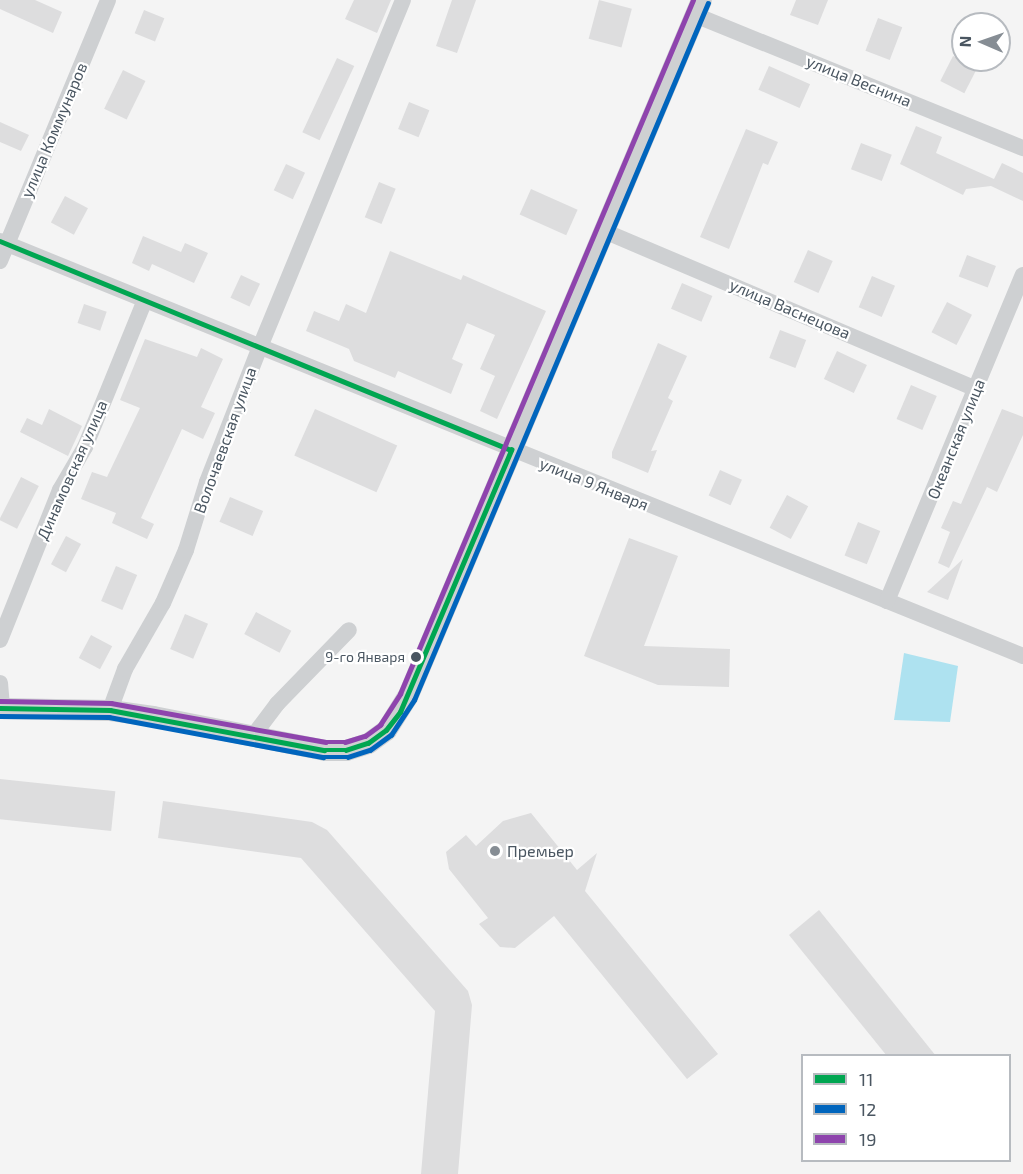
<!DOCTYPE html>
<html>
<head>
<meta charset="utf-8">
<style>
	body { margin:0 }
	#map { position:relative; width:1023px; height:1174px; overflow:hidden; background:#f4f4f4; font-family:"Exo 2",sans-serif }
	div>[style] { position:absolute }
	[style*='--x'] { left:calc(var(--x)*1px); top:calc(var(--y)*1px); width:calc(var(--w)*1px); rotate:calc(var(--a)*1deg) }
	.water>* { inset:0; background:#aee2f0 }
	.building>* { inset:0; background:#ddddde; transform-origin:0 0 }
	.minor>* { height:16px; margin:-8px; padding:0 8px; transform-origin:8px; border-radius:8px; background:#ced0d2 }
	.tertiary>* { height:21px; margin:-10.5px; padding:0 10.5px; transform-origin:10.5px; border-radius:10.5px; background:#ced0d2 }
	.bus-1>* { height:4.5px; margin:-2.25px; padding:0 2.25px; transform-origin:2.25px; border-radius:2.25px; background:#00a651 }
	.bus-2>* { height:4.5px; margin:-2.25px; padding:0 2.25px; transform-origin:2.25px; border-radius:2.25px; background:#0065bd }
	.bus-3>* { height:4.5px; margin:-2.25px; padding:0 2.25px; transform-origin:2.25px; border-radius:2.25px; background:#8e44ad }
	.dots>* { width:16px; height:16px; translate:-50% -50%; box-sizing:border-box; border:3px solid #fff; border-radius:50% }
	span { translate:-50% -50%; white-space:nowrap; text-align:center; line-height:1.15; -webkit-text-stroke:4.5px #fff; paint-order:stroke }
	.bus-label { font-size:14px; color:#4a5661 }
	.right { translate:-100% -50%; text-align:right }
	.street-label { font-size:16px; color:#4a5661 }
	.poi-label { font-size:16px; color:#4a5661 }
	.left { translate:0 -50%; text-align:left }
	.legend { position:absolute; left:801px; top:1054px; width:210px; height:108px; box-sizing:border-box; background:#fff; border:2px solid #b7bbc0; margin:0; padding:8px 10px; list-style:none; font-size:18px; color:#4a5661 }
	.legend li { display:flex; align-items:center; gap:12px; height:30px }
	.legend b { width:30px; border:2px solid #b7bbc0 }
	.north { position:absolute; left:951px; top:12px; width:60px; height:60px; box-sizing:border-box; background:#fff; border:2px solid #b7bbc0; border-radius:50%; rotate:272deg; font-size:16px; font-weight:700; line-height:24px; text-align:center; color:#4a5661 }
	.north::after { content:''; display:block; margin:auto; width:21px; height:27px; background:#868d94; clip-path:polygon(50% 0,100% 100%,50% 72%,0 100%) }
</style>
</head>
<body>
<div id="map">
	<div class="water">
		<div style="clip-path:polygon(904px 653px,958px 666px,950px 722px,894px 720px)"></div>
	</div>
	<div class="building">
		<div style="clip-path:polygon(0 0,35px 0,62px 12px,53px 33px,0 9px)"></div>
		<div style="clip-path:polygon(354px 0,391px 0,377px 33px,345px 19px)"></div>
		<div style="clip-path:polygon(452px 0,476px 0,457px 53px,436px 46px)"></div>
		<div style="left:599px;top:0;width:34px;height:40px;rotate:15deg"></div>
		<div style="clip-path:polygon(796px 0,828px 0,818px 25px,790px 15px)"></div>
		<div style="left:144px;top:10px;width:22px;height:25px;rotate:22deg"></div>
		<div style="left:878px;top:18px;width:26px;height:35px;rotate:21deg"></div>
		<div style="left:953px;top:56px;width:27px;height:28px;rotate:27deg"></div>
		<div style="left:337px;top:58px;width:19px;height:82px;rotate:25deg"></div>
		<div style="left:769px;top:66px;width:45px;height:26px;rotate:24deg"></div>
		<div style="left:123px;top:70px;width:25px;height:43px;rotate:26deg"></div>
		<div style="left:409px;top:102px;width:22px;height:29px;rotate:22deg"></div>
		<div style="clip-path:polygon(0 122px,29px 135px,21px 151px,0 142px)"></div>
		<div style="clip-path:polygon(916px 126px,942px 137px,936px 153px,994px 179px,1002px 163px,1023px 173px,1023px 201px,991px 186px,966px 189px,963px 195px,900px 164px)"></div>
		<div style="clip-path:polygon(746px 129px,778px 142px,768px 165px,763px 163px,729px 249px,700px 237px)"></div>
		<div style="left:861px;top:143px;width:33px;height:28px;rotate:21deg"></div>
		<div style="left:286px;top:164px;width:21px;height:29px;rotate:25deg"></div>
		<div style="left:379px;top:182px;width:18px;height:38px;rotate:22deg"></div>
		<div style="left:531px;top:189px;width:51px;height:28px;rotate:24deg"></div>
		<div style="left:65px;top:196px;width:26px;height:30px;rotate:28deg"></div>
		<div style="clip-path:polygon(143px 236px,181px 252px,185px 243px,208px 253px,194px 283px,152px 264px,149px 271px,132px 263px)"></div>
		<div style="left:808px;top:250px;width:27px;height:35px;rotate:24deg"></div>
		<div style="clip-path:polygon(390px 251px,461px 280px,463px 275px,546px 311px,497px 419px,480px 411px,495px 376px,480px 369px,495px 335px,467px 323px,452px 359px,463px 364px,451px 394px,398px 371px,395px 378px,354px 361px,349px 349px,306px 331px,314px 311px,339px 321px,346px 304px,366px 313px)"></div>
		<div style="left:967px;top:255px;width:31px;height:23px;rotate:21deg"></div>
		<div style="left:241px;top:275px;width:21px;height:25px;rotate:25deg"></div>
		<div style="left:872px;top:276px;width:25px;height:34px;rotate:23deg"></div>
		<div style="left:682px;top:283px;width:33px;height:28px;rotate:23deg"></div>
		<div style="left:947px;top:302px;width:28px;height:34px;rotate:27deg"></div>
		<div style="left:84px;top:304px;width:24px;height:20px;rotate:19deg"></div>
		<div style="left:780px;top:330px;width:28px;height:30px;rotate:21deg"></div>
		<div style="clip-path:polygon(145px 339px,197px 357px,201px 348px,223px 359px,201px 407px,215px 413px,203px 439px,182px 429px,141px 518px,154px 524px,147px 539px,112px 523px,116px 513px,81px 499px,92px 472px,107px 477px,140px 408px,120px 400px)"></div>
		<div style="clip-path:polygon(658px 343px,687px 356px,668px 398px,673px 401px,651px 451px,657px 450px,648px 473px,612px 458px,612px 452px)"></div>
		<div style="left:837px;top:351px;width:33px;height:31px;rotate:25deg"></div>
		<div style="left:911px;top:385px;width:28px;height:37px;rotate:23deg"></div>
		<div style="clip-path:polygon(49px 409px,82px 426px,68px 456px,20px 432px,27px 418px,42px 425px)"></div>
		<div style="left:315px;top:409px;width:90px;height:51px;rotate:24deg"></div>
		<div style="clip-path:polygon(1002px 409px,1023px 417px,1023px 435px,997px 492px,987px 487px,949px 568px,938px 563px,950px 532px,941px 528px,953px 501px,961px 504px)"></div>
		<div style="left:720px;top:470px;width:24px;height:28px;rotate:24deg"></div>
		<div style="left:21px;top:477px;width:20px;height:48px;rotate:27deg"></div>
		<div style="left:787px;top:495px;width:24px;height:37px;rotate:28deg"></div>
		<div style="left:230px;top:497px;width:36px;height:27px;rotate:23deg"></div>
		<div style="left:858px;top:522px;width:24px;height:36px;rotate:22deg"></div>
		<div style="left:66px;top:536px;width:17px;height:32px;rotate:28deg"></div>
		<div style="clip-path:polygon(629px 538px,678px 556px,644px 646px,730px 649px,729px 687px,658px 685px,584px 656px)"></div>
		<div style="clip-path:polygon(963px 559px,948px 600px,927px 592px)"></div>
		<div style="left:116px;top:566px;width:23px;height:38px;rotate:23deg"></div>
		<div style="left:256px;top:612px;width:40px;height:25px;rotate:28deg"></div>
		<div style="left:185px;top:614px;width:25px;height:38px;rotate:23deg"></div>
		<div style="left:91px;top:635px;width:24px;height:26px;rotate:28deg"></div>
		<div style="left:0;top:779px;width:116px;height:40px;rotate:6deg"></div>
		<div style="clip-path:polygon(163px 801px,312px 822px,327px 830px,468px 991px,472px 1005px,458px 1174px,421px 1174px,435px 1011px,301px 858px,158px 838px)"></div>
		<div style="clip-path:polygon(531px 813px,577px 870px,597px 853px,585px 891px,718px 1054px,687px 1079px,554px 916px,515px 948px,500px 947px,479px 924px,488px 918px,449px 869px,446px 852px,466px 835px,476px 846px,503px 821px)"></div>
		<div style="clip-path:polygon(819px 910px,936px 1056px,887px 1056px,789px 935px)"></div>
	</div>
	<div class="minor">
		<div style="--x:695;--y:15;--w:354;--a:22.1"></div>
		<div style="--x:604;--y:231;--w:404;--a:23"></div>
		<div style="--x:0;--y:241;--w:1104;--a:22.08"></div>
		<div style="--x:0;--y:261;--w:282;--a:-67.5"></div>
		<div style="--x:887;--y:601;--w:353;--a:-67.4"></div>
		<div style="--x:0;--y:640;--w:162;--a:-68.2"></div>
		<div style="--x:60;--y:490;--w:50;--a:-59.8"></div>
		<div style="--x:85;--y:447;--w:159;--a:-67.8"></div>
		<div style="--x:0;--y:683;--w:25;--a:85"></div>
		<div style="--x:110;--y:710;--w:44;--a:-69.9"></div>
		<div style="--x:125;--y:669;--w:76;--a:-60.1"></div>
		<div style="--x:163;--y:603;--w:58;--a:-66.5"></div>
		<div style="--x:186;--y:550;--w:71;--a:-72.8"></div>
		<div style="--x:207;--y:482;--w:145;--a:-68.6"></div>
		<div style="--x:260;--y:347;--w:375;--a:-67.6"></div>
		<div style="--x:253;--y:736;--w:40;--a:-53"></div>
		<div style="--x:277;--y:704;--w:103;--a:-45.8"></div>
	</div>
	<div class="tertiary">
		<div style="--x:0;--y:708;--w:110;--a:1"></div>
		<div style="--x:110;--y:710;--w:43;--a:7.9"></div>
		<div style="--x:153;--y:716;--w:174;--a:11.2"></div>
		<div style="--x:324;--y:750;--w:22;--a:0"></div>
		<div style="--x:346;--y:750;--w:23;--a:-18"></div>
		<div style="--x:368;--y:743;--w:22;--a:-36"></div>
		<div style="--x:386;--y:730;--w:39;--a:-58"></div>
		<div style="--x:407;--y:697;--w:756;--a:-67.13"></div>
	</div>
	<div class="bus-1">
		<div style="--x:0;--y:241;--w:552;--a:22.24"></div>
		<div style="--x:0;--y:708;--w:110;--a:1"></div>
		<div style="--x:110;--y:710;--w:218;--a:10.6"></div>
		<div style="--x:324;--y:750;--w:22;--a:0"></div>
		<div style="--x:346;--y:750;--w:23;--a:-18"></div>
		<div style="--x:368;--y:743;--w:22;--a:-36"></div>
		<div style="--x:386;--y:730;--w:23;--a:-52"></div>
		<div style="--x:400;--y:712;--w:285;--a:-67"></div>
	</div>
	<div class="bus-2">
		<div style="--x:0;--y:716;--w:109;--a:0.5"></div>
		<div style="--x:109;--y:717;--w:218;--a:10.6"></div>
		<div style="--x:323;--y:757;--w:25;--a:0"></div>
		<div style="--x:348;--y:757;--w:23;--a:-18"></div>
		<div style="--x:370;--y:750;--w:26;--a:-36"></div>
		<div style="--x:391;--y:735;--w:42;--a:-56.7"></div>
		<div style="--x:414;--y:700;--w:756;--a:-67.13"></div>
	</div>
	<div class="bus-3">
		<div style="--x:0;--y:701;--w:111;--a:1"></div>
		<div style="--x:111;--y:703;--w:218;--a:10.3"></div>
		<div style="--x:325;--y:742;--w:20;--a:0"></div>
		<div style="--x:345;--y:742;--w:21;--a:-17"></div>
		<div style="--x:365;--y:736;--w:19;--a:-36"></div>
		<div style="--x:380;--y:725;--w:37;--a:-57"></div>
		<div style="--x:400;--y:694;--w:753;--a:-67.11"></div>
	</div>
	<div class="dots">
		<div style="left:416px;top:657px;background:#4a5661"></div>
		<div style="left:495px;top:851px;background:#868d94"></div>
	</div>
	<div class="bus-label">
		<span class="right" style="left:405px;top:657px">9-го Января</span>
	</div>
	<div class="street-label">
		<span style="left:859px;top:81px;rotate:22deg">улица Веснина</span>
		<span style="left:54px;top:130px;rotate:-67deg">улица Коммунаров</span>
		<span style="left:790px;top:309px;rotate:23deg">улица Васнецова</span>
		<span style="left:956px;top:439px;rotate:-68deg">Океанская улица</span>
		<span style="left:225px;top:440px;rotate:-70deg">Волочаевская улица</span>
		<span style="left:72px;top:470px;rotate:-66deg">Динамовская улица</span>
		<span style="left:594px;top:484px;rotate:22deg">улица 9 Января</span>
	</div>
	<div class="poi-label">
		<span class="left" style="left:507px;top:851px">Премьер</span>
	</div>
	<ul class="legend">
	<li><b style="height:8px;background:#00a651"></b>11</li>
	<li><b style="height:8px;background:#0065bd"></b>12</li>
	<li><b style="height:8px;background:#8e44ad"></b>19</li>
	</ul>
	<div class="north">N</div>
</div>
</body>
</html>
